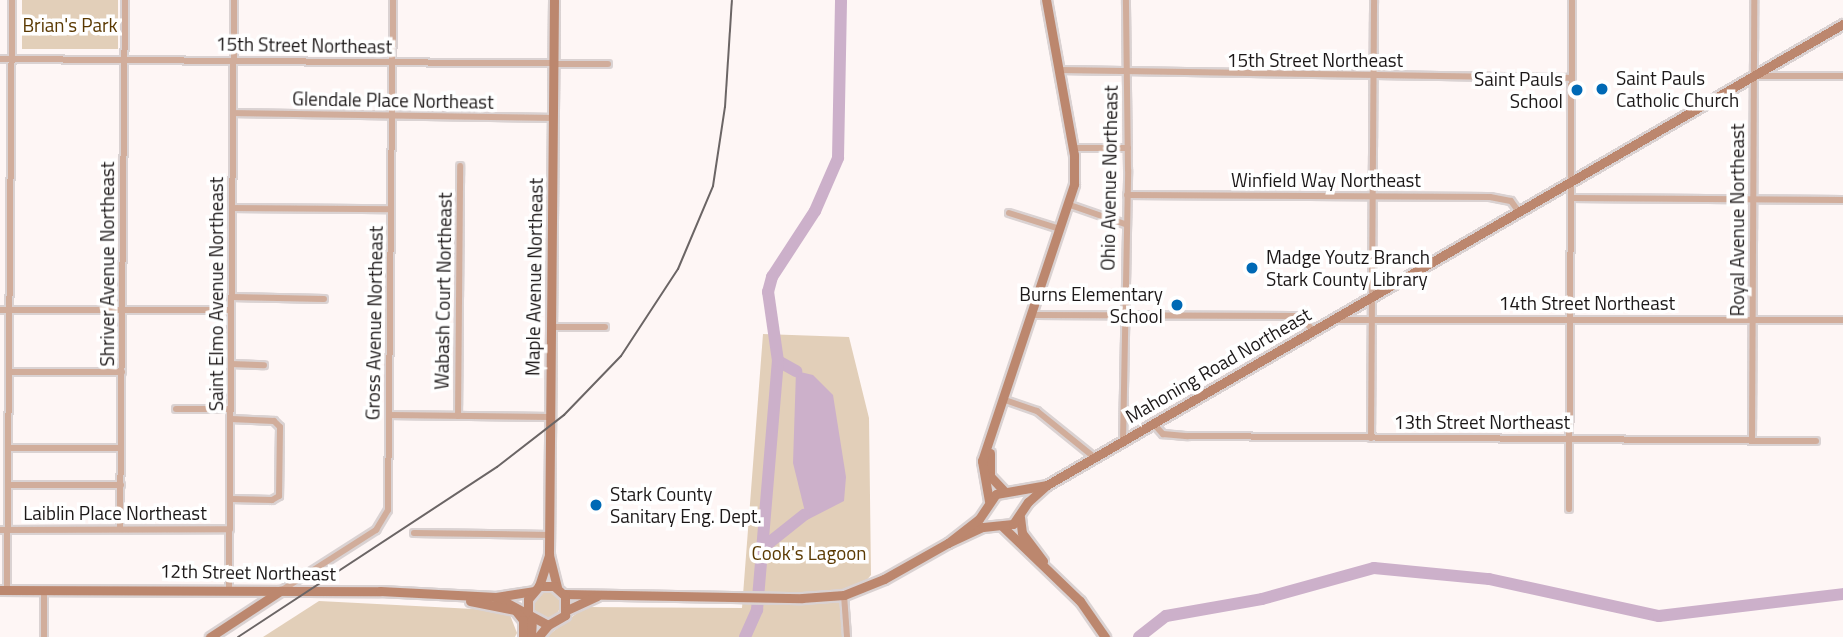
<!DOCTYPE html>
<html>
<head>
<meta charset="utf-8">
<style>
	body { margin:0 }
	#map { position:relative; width:1843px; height:637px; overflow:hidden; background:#fef6f5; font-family:"Titillium Web",sans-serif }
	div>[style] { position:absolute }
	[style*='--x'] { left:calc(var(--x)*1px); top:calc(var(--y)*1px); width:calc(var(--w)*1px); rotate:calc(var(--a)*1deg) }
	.green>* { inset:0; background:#e2cfb9; transform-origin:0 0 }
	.round { border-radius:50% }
	.water>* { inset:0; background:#ccb0ca }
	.river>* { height:12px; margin:-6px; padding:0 6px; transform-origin:6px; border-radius:6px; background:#ccb0ca }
	.roads { filter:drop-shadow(2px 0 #dad2d2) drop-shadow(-2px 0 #dad2d2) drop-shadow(0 2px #dad2d2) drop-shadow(0 -2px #dad2d2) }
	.street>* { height:6px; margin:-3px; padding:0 3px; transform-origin:3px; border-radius:3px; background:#d1ad9b }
	.secondary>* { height:9px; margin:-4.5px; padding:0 4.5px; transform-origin:4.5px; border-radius:4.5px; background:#bc876e }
	.rail>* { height:2px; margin:-1px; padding:0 1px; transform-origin:1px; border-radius:1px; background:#6b6565 }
	.dots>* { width:19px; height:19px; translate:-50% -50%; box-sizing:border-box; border:4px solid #fff; border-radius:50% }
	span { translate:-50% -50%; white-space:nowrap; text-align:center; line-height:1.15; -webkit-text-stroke:7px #fff; paint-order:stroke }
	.park-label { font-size:19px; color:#5a3902 }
	.street-label { font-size:19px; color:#1c1818 }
	.poi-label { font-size:19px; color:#1c1818 }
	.left { translate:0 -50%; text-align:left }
	.right { translate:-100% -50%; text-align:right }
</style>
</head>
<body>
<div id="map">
	<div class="green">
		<div style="left:22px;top:0;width:96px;height:49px"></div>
		<div style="clip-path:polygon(763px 334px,849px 337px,869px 418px,871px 575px,843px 608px,843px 637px,546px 637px,585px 607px,742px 608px)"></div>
		<div class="round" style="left:534px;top:592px;width:26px;height:26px"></div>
		<div style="clip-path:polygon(319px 601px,493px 610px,510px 615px,517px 633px,515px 637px,263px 637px)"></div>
	</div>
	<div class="water">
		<div style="clip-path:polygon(796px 371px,813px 375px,833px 395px,846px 477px,844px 501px,807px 520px,793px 463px)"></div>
	</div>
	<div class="river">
		<div style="--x:778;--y:361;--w:21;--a:29"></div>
		<div style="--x:765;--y:546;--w:50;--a:-38.5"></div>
		<div style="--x:745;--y:637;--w:30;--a:-66"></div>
		<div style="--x:757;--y:610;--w:250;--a:-85.2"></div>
		<div style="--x:778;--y:361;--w:70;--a:-98.2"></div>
		<div style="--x:768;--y:292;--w:16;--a:-75"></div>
		<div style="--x:772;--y:277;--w:79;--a:-56.9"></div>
		<div style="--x:815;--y:211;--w:58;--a:-66.5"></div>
		<div style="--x:838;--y:158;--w:158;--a:-88.9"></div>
		<div style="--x:1139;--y:637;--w:34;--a:-38"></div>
		<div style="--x:1166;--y:616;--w:97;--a:-10"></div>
		<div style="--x:1262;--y:599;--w:116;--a:-15.5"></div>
		<div style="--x:1374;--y:568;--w:116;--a:5.5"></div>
		<div style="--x:1489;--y:579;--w:174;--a:12.3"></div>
		<div style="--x:1659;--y:616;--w:185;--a:-6.8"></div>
	</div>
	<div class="roads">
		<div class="street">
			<div style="--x:0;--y:59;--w:608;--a:0.47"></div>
			<div style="--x:1059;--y:70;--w:513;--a:0.89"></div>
			<div style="--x:1755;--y:76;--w:88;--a:0"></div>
			<div style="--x:233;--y:113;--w:320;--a:0.9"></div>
			<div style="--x:1072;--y:148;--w:56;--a:0"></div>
			<div style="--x:1127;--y:195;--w:363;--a:0.3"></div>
			<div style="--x:1490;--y:197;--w:21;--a:11"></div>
			<div style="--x:1511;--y:201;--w:14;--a:54"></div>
			<div style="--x:1571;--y:198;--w:272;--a:0.4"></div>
			<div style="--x:1070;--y:205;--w:58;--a:19.1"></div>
			<div style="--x:232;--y:208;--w:159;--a:0.4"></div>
			<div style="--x:1009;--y:213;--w:53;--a:17.4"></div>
			<div style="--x:232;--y:297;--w:92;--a:1.2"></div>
			<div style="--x:0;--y:310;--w:231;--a:0"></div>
			<div style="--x:1034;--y:315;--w:260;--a:0.2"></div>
			<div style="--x:1294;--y:316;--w:12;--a:24"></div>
			<div style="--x:1305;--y:321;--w:13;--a:51"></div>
			<div style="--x:1334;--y:320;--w:509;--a:0"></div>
			<div style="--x:551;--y:327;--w:54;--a:0"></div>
			<div style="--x:231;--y:364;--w:33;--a:2"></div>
			<div style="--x:9;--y:372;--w:113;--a:0"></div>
			<div style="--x:1005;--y:400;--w:34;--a:19"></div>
			<div style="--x:1037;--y:411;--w:73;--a:38.9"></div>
			<div style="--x:176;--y:409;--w:55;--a:0"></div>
			<div style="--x:389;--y:415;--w:161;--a:0.7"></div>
			<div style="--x:458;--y:416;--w:250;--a:-89.5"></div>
			<div style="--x:231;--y:419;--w:43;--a:2.7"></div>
			<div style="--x:274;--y:421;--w:8;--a:45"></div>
			<div style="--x:280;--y:427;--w:69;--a:90.8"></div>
			<div style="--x:279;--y:496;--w:8;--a:150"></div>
			<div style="--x:272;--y:500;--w:41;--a:-178.6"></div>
			<div style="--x:1153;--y:423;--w:15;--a:48"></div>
			<div style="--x:1163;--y:434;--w:25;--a:5"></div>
			<div style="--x:1188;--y:436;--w:628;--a:0.46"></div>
			<div style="--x:1371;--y:438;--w:438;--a:-89.6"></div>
			<div style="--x:1752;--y:440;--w:440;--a:-89.7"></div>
			<div style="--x:1123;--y:441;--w:271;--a:-88.9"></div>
			<div style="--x:1128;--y:170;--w:170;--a:-90.7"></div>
			<div style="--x:9;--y:448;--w:112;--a:0"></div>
			<div style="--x:9;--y:485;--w:112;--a:0"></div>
			<div style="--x:1569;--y:509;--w:509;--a:-89.66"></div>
			<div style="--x:120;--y:529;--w:529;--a:-89.46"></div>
			<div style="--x:0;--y:530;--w:230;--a:-0.2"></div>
			<div style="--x:414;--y:533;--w:135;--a:0.8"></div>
			<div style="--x:229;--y:589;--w:589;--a:-89.51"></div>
			<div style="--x:7;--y:590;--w:590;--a:-89.51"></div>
			<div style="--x:282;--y:590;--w:112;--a:-32.6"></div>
			<div style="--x:376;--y:530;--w:23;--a:-59"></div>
			<div style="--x:388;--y:510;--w:510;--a:-89.44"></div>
			<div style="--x:844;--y:595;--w:42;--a:85.9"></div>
			<div style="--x:44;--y:637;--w:47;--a:-90"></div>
		</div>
		<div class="secondary">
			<div style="--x:554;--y:0;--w:555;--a:90.52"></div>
			<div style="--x:549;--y:555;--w:33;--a:76"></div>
			<div style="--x:990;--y:453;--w:23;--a:90"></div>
			<div style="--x:990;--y:476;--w:22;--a:47"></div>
			<div style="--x:989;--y:501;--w:41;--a:-99.9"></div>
			<div style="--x:982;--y:461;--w:292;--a:-71.6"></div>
			<div style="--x:1074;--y:184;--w:29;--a:-90"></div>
			<div style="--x:1074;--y:155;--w:158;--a:-100.2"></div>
			<div style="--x:1020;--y:517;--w:16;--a:83"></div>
			<div style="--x:1022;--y:533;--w:35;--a:53"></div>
			<div style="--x:1003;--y:527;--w:107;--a:43.9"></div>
			<div style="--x:1080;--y:601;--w:44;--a:55.2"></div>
			<div style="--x:948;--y:543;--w:38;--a:-25"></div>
			<div style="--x:983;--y:527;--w:30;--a:-6"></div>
			<div style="--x:1013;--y:524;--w:27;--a:-56"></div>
			<div style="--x:1028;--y:502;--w:25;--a:-42"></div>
			<div style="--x:1047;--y:485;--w:920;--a:-30.08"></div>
			<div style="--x:539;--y:586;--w:33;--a:-72"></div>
			<div style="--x:0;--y:590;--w:380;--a:0.2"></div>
			<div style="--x:380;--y:591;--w:116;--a:3"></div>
			<div style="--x:496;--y:597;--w:36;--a:-9"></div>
			<div style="--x:564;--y:594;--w:238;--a:1"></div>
			<div style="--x:802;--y:598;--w:42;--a:-4.1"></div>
			<div style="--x:844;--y:595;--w:43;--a:-21.8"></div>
			<div style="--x:884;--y:579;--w:73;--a:-29.4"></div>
			<div style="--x:948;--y:543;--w:39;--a:-38"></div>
			<div style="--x:979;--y:519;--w:30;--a:-56"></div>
			<div style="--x:996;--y:494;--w:52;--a:-10"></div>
			<div style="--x:496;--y:597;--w:59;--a:28.3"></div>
			<div style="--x:548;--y:625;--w:20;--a:-30"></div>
			<div style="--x:565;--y:615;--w:19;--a:-90"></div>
			<div style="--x:565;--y:596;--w:15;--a:-138"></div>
			<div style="--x:554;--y:586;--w:15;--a:180"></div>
			<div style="--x:539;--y:586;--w:17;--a:130"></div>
			<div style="--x:528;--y:599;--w:15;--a:90"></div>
			<div style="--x:470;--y:601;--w:46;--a:11.3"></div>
			<div style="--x:515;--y:610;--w:13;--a:51"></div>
			<div style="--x:523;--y:620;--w:17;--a:90"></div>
			<div style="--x:567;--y:610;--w:33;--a:-25"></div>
			<div style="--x:210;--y:637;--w:84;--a:-33.3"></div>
			<div style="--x:531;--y:637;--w:18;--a:-87"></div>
			<div style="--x:538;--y:637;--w:16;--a:-50"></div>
		</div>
	</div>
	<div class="rail">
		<div style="--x:238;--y:637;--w:310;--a:-33.3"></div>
		<div style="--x:497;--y:467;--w:85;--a:-37.8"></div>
		<div style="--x:564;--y:415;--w:82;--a:-46"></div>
		<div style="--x:621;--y:356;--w:104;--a:-56.8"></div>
		<div style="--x:678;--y:269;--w:90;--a:-67.1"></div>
		<div style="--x:713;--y:186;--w:80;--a:-81.4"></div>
		<div style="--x:725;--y:107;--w:107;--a:-86.3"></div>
	</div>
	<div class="dots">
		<div style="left:1602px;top:89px;background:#0069b5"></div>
		<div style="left:1577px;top:90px;background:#0069b5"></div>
		<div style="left:1252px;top:268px;background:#0069b5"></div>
		<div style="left:1177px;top:305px;background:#0069b5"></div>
		<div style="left:596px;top:505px;background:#0069b5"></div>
	</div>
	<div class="park-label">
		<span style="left:70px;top:25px">Brian's Park</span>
		<span style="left:809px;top:553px">Cook's Lagoon</span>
	</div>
	<div class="street-label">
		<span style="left:304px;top:45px;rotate:1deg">15th Street Northeast</span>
		<span style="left:1315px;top:60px">15th Street Northeast</span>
		<span style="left:393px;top:100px;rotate:1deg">Glendale Place Northeast</span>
		<span style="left:1109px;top:178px;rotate:-89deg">Ohio Avenue Northeast</span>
		<span style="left:1326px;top:180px">Winfield Way Northeast</span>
		<span style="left:1737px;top:220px;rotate:-90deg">Royal Avenue Northeast</span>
		<span style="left:107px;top:264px;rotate:-90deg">Shriver Avenue Northeast</span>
		<span style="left:534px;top:277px;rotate:-89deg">Maple Avenue Northeast</span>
		<span style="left:443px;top:291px;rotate:-89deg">Wabash Court Northeast</span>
		<span style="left:216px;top:294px;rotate:-90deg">Saint Elmo Avenue Northeast</span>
		<span style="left:1587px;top:303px">14th Street Northeast</span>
		<span style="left:374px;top:323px;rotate:-89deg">Gross Avenue Northeast</span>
		<span style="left:1218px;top:365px;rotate:-30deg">Mahoning Road Northeast</span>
		<span style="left:1482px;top:422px">13th Street Northeast</span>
		<span style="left:115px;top:513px">Laiblin Place Northeast</span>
		<span style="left:248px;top:572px;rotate:1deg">12th Street Northeast</span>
	</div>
	<div class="poi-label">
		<span class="left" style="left:1616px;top:89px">Saint Pauls<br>Catholic Church</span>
		<span class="right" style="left:1563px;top:90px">Saint Pauls<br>School</span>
		<span class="left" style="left:1266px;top:268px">Madge Youtz Branch<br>Stark County Library</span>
		<span class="right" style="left:1163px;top:305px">Burns Elementary<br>School</span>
		<span class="left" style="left:610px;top:505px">Stark County<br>Sanitary Eng. Dept.</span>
	</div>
</div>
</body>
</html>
